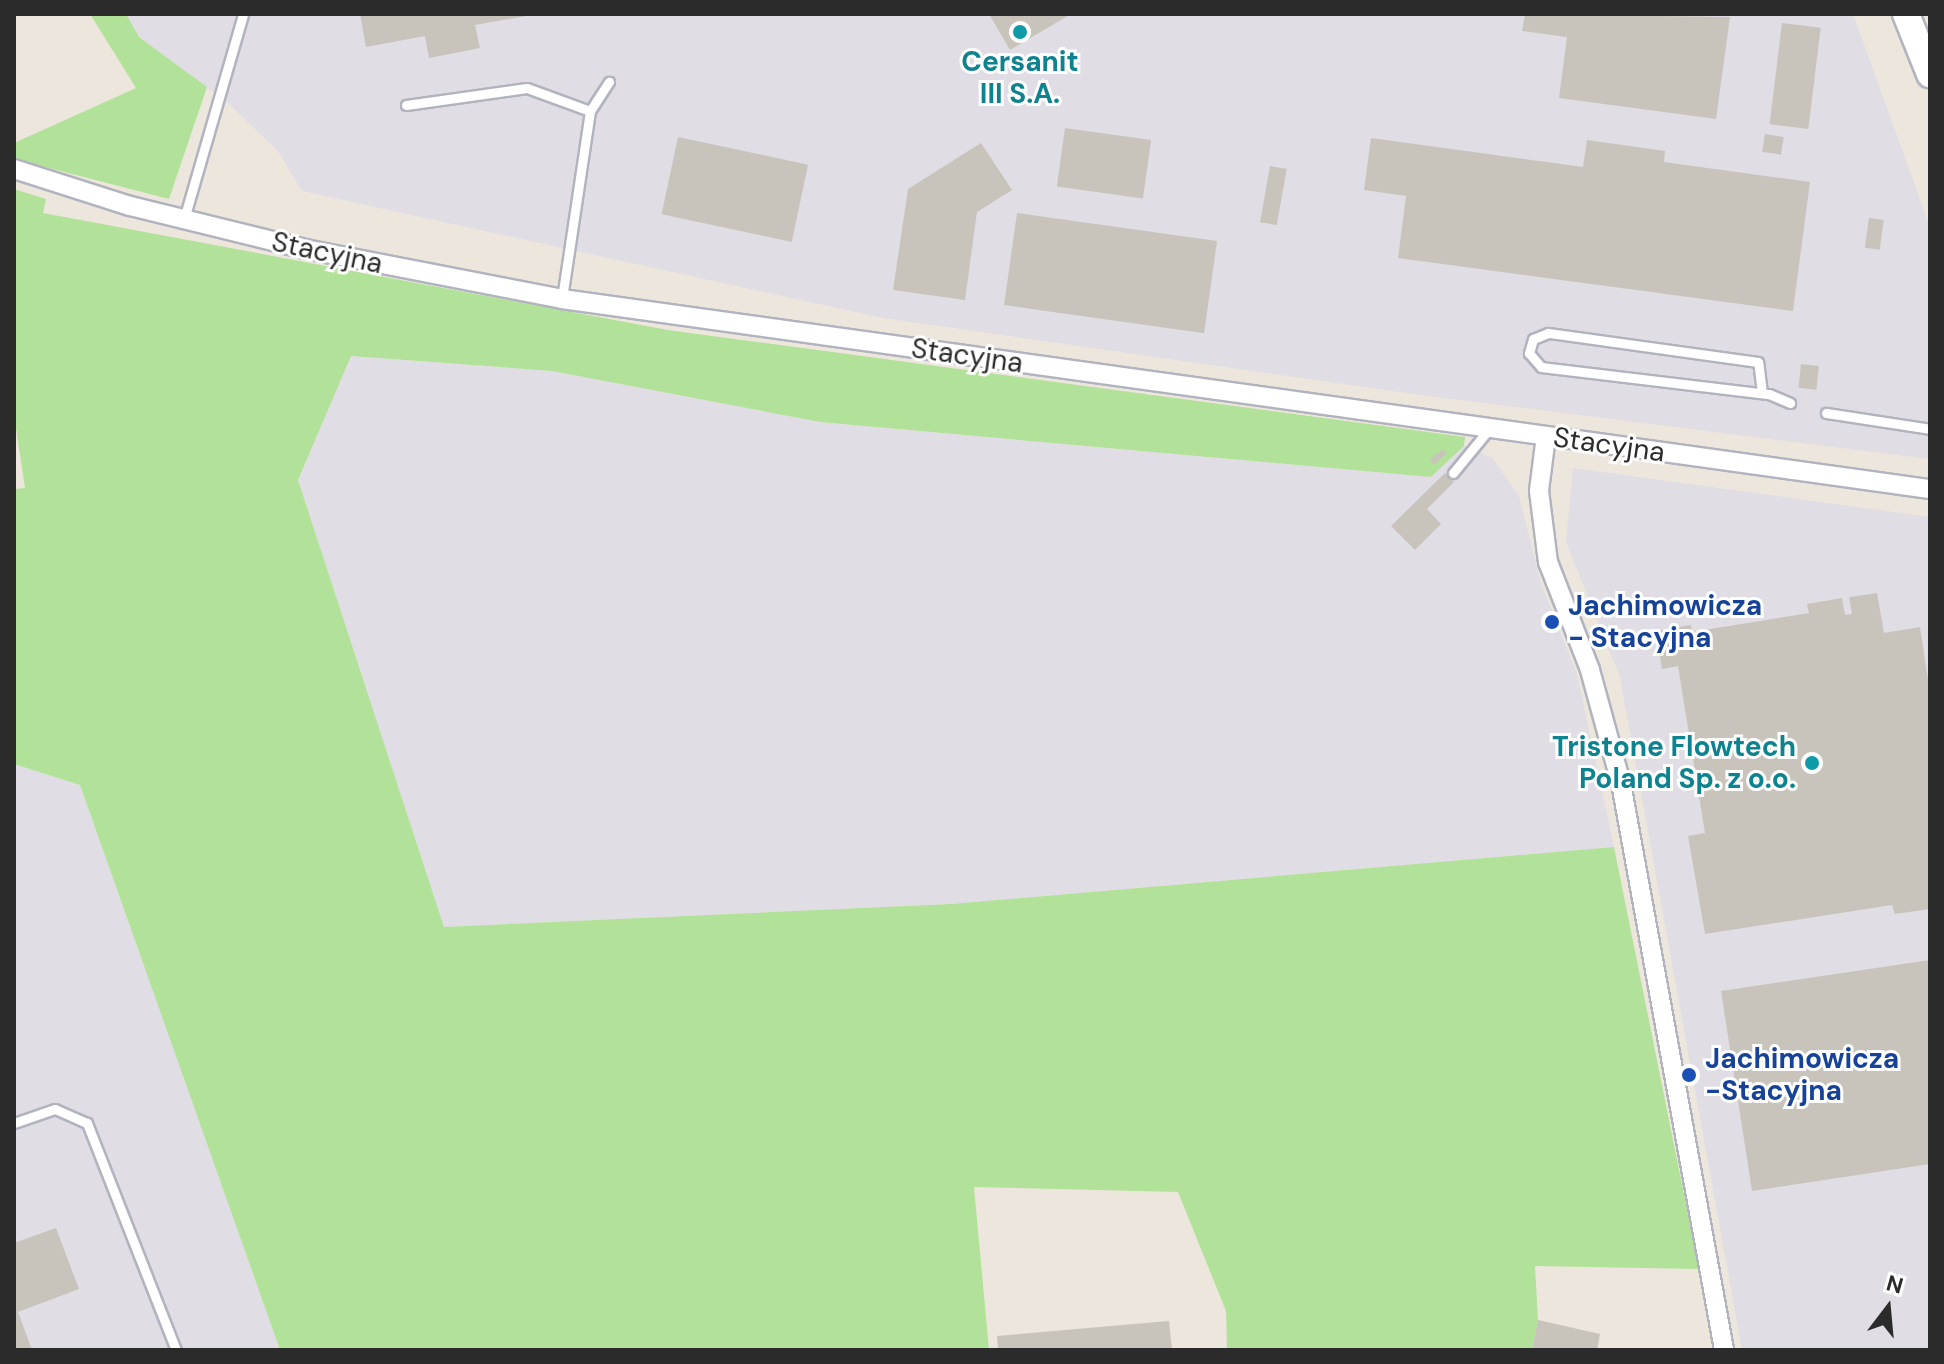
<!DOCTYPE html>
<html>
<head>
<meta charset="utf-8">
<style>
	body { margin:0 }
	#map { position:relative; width:1944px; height:1364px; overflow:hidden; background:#ece6dd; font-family:"DM Sans",sans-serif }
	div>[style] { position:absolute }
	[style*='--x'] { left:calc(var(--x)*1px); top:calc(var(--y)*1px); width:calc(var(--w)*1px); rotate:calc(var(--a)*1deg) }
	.industrial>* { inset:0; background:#e0dde5 }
	.green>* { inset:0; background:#b2e29a }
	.building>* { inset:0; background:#c8c4bb; transform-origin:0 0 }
	.roads { filter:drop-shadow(2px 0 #b1b3be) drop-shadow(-2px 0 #b1b3be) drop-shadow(0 2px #b1b3be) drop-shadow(0 -2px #b1b3be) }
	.lane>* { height:9px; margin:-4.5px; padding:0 4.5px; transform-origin:4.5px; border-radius:4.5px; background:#fff }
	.street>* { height:18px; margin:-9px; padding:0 9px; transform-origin:9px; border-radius:9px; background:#fff }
	.secondary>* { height:26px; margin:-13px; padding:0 13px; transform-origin:13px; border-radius:13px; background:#fff }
	.dots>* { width:22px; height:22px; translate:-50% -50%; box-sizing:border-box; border:4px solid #fff; border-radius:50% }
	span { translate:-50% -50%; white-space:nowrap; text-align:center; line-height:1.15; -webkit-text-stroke:6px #fff; paint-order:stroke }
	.culture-label { font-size:28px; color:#0d838f; font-weight:700 }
	.right { translate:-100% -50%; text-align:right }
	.street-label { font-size:28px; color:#2b2b2b }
	.transit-label { font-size:28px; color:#164399; font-weight:700 }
	.left { translate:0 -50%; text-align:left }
	.frame { position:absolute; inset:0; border:16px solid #2b2b2b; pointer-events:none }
	.north { position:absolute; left:1848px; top:1268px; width:80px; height:80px; -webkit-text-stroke:6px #fff; paint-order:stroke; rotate:16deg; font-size:22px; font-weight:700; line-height:32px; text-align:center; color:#2b2b2b }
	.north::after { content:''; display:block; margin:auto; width:28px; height:36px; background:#2b2b2b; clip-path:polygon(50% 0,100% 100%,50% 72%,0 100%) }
</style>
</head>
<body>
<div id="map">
	<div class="industrial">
		<div style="clip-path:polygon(126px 14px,1853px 14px,1930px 227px,1930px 459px,1428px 396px,883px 318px,302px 191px,278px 151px,227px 102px,139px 37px)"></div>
		<div style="clip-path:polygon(351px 356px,552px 371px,820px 422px,1431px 477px,1464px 446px,1474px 449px,1493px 459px,1519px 496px,1541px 584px,1577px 674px,1614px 847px,951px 904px,444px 927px,298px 480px)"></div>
		<div style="clip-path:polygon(1573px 468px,1930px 517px,1930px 1350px,1742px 1350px,1620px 677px,1566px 542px)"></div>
		<div style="clip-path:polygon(14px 764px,80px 785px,280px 1350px,14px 1350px)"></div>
	</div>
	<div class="green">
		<div style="clip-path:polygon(90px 14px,126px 14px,139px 37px,207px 87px,169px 199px,14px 159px,14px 143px,136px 88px)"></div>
		<div style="clip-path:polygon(14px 189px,46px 199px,43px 213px,668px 330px,1465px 437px,1464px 446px,1431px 477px,820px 422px,552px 371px,351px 356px,298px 480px,444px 927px,951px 904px,1614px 847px,1699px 1269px,1535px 1266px,1538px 1320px,1532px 1350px,1227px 1350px,1226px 1311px,1178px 1192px,974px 1187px,989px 1350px,280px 1350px,80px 785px,14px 764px,14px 489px,25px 488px,14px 415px)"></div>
	</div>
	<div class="building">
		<div style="clip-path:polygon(360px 14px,526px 14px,526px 16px,475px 25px,480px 48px,429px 58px,425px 36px,366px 47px)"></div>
		<div style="clip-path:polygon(989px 14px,1071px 14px,1010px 50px)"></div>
		<div style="clip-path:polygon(1525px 14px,1730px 17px,1716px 119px,1559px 98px,1567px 37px,1522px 31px)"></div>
		<div style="left:1782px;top:23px;width:39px;height:102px;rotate:7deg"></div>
		<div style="left:1065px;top:128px;width:87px;height:59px;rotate:8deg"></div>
		<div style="left:1765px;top:134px;width:19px;height:18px;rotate:9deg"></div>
		<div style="left:678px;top:137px;width:133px;height:79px;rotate:12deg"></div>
		<div style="clip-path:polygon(1371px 138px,1583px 167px,1587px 140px,1665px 151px,1664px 162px,1810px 182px,1793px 311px,1398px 258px,1406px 196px,1364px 190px)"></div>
		<div style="clip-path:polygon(981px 143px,1012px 190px,977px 212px,965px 300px,893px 290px,908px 189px)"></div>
		<div style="left:1270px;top:166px;width:17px;height:57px;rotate:10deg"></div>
		<div style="left:1017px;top:213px;width:202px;height:93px;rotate:8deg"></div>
		<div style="left:1869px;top:218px;width:15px;height:30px;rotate:8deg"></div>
		<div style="left:1801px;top:364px;width:18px;height:24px;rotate:6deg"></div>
		<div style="left:1443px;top:449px;width:6px;height:17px;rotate:51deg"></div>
		<div style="clip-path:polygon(1445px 473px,1454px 482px,1427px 509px,1441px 524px,1415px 550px,1391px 526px)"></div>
		<div style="clip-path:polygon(1877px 593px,1884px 633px,1920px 627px,1930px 693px,1930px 909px,1895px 914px,1892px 905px,1705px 934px,1688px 836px,1705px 833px,1678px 666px,1662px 669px,1656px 631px,1691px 625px,1692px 632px,1809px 613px,1807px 604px,1842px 598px,1845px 615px,1852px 614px,1849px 597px)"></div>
		<div style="clip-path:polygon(1930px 960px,1930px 1164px,1752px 1191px,1721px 991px)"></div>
		<div style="clip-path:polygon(56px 1228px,79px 1289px,18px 1312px,32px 1350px,14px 1350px,14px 1243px)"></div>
		<div style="clip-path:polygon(1538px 1320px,1600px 1334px,1597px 1350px,1532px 1350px)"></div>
		<div style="clip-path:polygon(1169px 1321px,1172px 1350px,998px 1350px,997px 1336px)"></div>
	</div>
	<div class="roads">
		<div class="lane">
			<div style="--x:406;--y:105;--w:122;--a:-8"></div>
			<div style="--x:527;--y:88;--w:67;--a:20.1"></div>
			<div style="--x:590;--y:111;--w:190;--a:98.5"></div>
			<div style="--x:590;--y:111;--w:35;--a:-57"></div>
			<div style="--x:184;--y:219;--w:213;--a:-73.9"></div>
			<div style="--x:1762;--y:393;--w:31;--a:-97"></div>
			<div style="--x:1758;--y:362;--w:212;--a:-172.1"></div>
			<div style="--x:1548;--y:333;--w:16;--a:158"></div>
			<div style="--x:1533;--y:339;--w:15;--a:106"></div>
			<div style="--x:1529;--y:353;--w:18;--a:49"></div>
			<div style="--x:1541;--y:367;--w:230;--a:6.8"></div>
			<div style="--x:1769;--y:394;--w:23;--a:23"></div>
			<div style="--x:1826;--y:413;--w:105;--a:8.7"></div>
			<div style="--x:1453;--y:473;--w:58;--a:-50.6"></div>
			<div style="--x:14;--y:1123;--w:43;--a:-18.9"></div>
			<div style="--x:55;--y:1109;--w:35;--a:24"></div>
			<div style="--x:87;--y:1123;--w:244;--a:68.6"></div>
		</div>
		<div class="street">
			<div style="--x:14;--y:169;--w:122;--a:17.7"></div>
			<div style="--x:130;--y:206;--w:180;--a:13.8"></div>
			<div style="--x:305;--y:249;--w:262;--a:11"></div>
			<div style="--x:562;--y:299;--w:1381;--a:7.91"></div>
			<div style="--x:1546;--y:436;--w:55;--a:97.3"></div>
			<div style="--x:1539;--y:491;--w:72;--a:82.8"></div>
			<div style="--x:1548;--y:562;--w:116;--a:68.7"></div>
			<div style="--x:1590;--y:670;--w:117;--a:74.7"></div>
			<div style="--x:1621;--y:783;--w:576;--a:79.7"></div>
		</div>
		<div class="secondary">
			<div style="--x:1906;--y:14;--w:65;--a:68.2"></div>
		</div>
	</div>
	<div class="dots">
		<div style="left:1020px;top:32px;background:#0f9aa8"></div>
		<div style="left:1552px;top:622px;background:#1a4fb4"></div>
		<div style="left:1812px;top:763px;background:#0f9aa8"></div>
		<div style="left:1689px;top:1075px;background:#1a4fb4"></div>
	</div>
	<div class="culture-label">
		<span style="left:1020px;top:78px">Cersanit<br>III S.A.</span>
		<span class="right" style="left:1796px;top:763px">Tristone Flowtech<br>Poland Sp. z o.o.</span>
	</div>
	<div class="street-label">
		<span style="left:327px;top:253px;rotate:12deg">Stacyjna</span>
		<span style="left:967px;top:356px;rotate:8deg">Stacyjna</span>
		<span style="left:1609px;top:445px;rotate:8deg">Stacyjna</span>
	</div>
	<div class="transit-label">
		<span class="left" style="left:1568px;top:622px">Jachimowicza<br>- Stacyjna</span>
		<span class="left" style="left:1705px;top:1075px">Jachimowicza<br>-Stacyjna</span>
	</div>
	<div class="frame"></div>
	<div class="north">N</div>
</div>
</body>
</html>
